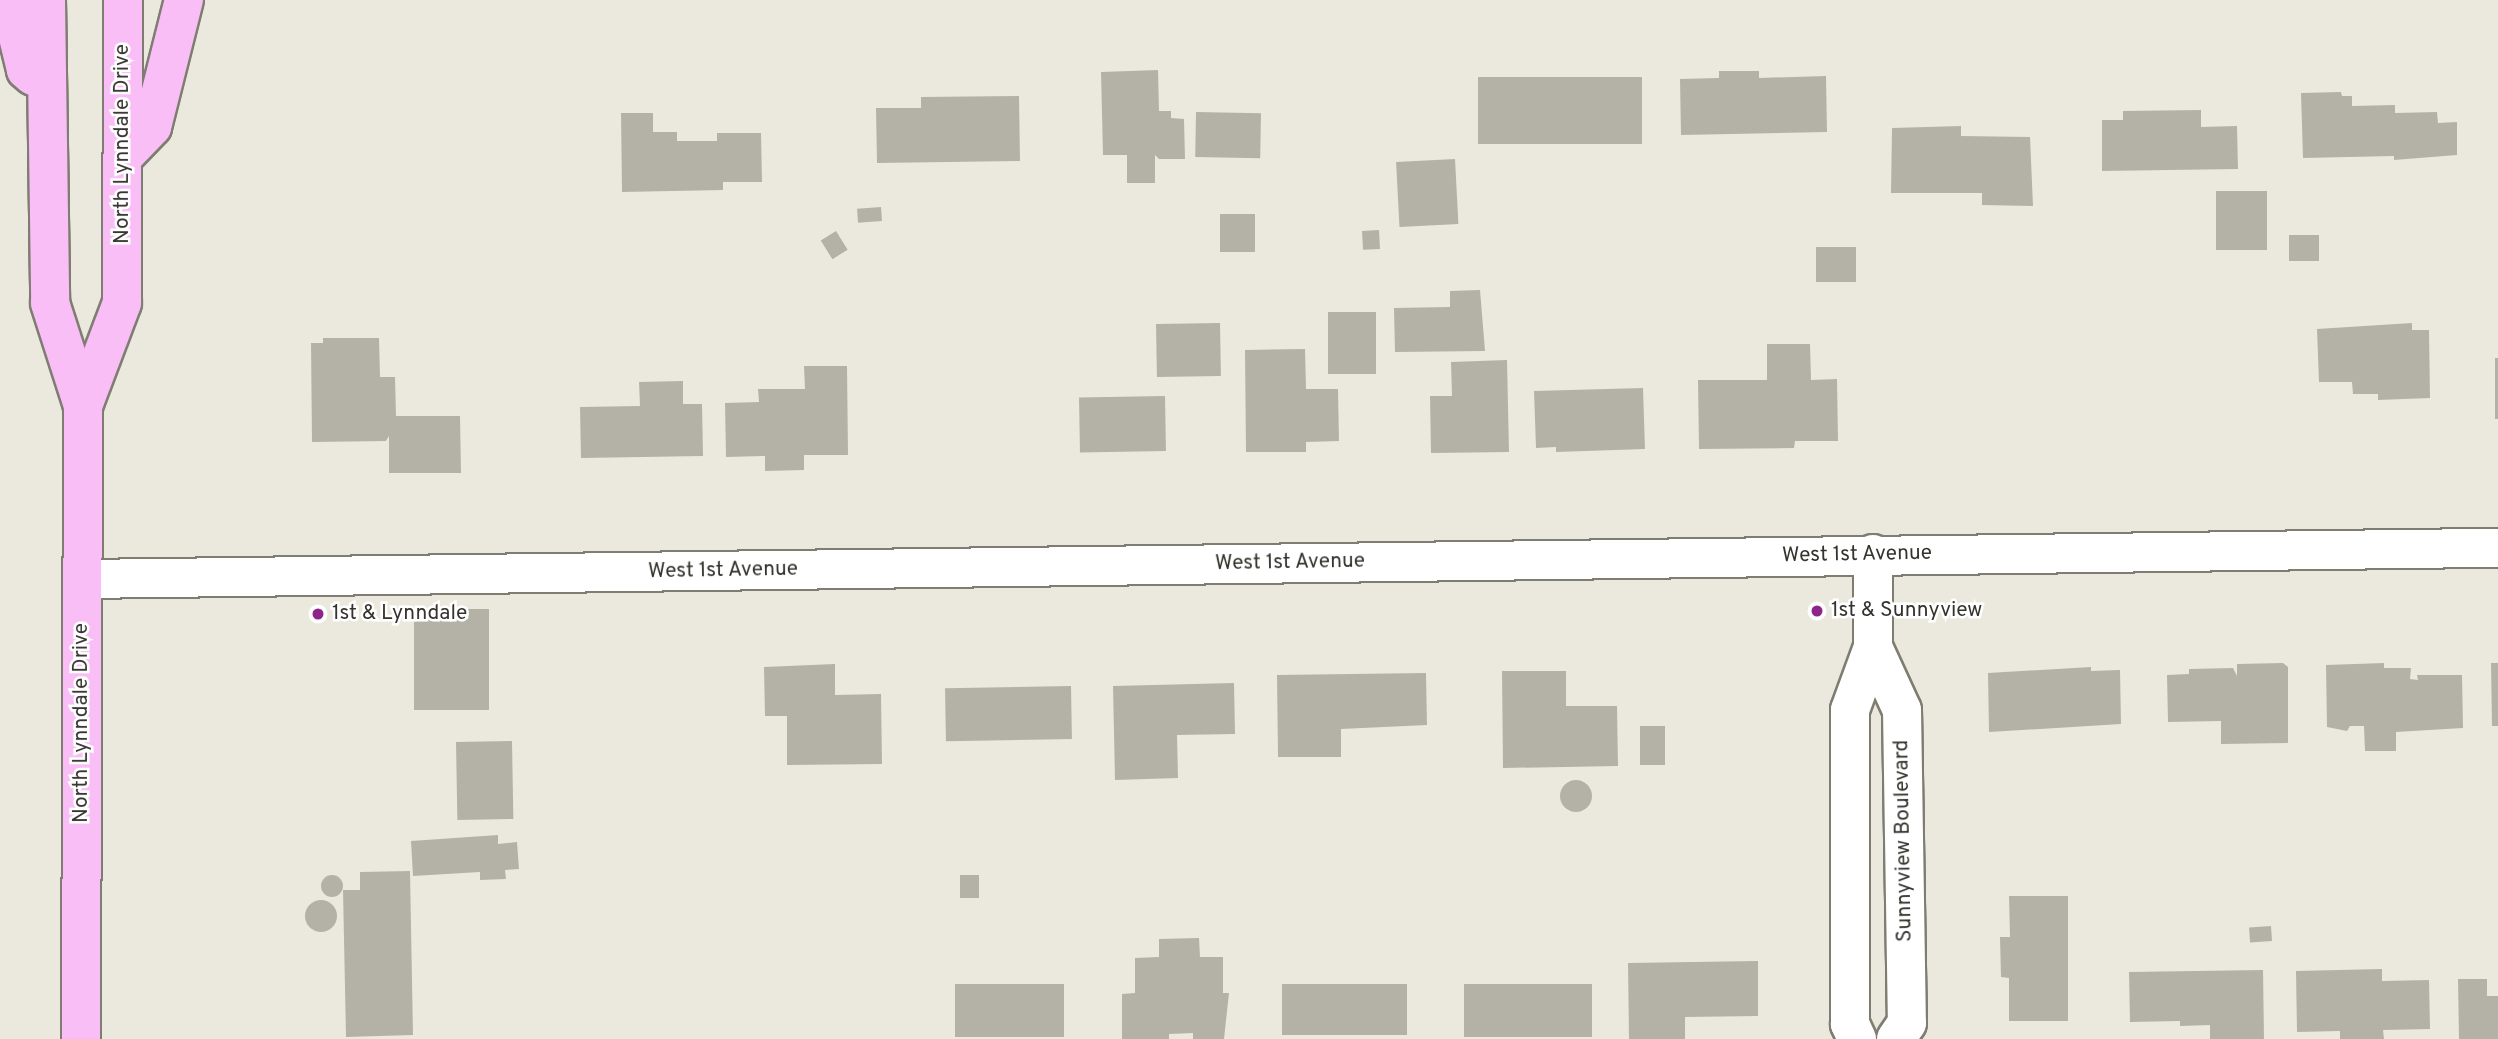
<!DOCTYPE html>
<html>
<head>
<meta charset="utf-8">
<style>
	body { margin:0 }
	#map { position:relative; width:2498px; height:1039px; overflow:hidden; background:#ebe9dd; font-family:Overpass,sans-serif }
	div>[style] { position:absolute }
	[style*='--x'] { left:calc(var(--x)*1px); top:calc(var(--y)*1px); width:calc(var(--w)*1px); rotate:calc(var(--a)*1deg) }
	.building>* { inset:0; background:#b4b2a7; transform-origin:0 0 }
	.round { border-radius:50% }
	.roads { filter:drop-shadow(2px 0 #7f7d72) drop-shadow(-2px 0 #7f7d72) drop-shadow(0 2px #7f7d72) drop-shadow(0 -2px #7f7d72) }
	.minor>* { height:38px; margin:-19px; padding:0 19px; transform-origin:19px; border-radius:19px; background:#fff }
	.major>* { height:38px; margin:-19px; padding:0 19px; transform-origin:19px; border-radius:19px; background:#fabef7 }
	.dots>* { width:19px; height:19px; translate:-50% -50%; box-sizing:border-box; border:4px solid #fff; border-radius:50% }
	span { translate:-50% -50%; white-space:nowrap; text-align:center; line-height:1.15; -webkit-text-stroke:5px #fff; paint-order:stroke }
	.street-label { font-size:21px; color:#34332e }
	.poi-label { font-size:21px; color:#34332e }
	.left { translate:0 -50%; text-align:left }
</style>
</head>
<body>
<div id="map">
	<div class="building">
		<div style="clip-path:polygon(1158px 70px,1159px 111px,1171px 111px,1171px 118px,1184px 119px,1185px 159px,1159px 159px,1155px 155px,1155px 183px,1127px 183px,1127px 155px,1103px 155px,1101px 72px)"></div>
		<div style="clip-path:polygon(1719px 71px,1759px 71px,1759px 78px,1826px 76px,1827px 132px,1681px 135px,1680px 79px,1719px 78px)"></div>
		<div style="left:1642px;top:77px;width:67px;height:164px;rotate:90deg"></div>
		<div style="clip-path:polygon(2341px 92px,2342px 96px,2352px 96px,2352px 106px,2395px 105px,2395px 113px,2437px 112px,2438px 123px,2457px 122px,2457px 155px,2394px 160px,2394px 156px,2303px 158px,2301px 93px)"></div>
		<div style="clip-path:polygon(1019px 96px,1020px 161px,877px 163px,876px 108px,921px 108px,921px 97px)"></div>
		<div style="clip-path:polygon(2201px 110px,2201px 127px,2237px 126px,2238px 169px,2102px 171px,2102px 120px,2123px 120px,2123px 111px)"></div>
		<div style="left:1196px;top:112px;width:65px;height:45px;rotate:1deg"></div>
		<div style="clip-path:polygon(621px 113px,653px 113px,653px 132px,677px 132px,677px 141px,717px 141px,717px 133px,761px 133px,762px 182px,723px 182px,723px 190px,622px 192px)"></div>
		<div style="clip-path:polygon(1961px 126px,1961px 136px,2030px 137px,2033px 206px,1982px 205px,1982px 193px,1891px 193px,1892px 128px)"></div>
		<div style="left:1455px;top:159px;width:65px;height:59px;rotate:87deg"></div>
		<div style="left:2216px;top:191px;width:51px;height:59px"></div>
		<div style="left:881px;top:207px;width:14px;height:24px;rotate:86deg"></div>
		<div style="left:1220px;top:214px;width:35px;height:38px"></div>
		<div style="left:1379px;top:230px;width:19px;height:17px;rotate:87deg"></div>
		<div style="left:836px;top:231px;width:22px;height:18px;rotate:58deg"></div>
		<div style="left:2289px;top:235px;width:30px;height:26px"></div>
		<div style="left:1856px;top:247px;width:35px;height:40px;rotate:90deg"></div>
		<div style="clip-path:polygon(1480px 290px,1485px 351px,1395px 352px,1394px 308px,1450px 307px,1450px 291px)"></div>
		<div style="left:1328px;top:312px;width:48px;height:62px"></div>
		<div style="left:1220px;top:323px;width:53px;height:64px;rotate:89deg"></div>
		<div style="clip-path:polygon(2412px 323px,2412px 330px,2429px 330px,2430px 398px,2378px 400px,2378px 394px,2353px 394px,2352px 382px,2319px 382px,2317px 329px)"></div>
		<div style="clip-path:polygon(323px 338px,379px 338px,380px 377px,395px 377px,396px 416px,460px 416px,461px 473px,389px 473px,389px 436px,386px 441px,312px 442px,311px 343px,323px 343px)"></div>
		<div style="clip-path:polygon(1767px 344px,1810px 344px,1811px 380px,1837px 379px,1838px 441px,1795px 441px,1794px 448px,1699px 449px,1698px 380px,1767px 380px)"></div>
		<div style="clip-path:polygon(1305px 349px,1306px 389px,1338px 389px,1339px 441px,1306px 442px,1306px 452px,1246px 452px,1245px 350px)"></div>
		<div style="left:2495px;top:358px;width:3px;height:61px"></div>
		<div style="clip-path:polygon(1507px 360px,1509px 452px,1431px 453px,1430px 396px,1452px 396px,1451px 362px)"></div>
		<div style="clip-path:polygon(804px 366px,847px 366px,848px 455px,804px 455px,804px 470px,765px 471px,765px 456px,726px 457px,725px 403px,759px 402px,758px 389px,805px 389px)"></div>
		<div style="clip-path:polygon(683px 381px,683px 404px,702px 404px,703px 456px,581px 458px,580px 407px,640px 406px,639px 382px)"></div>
		<div style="clip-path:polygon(1643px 388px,1645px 449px,1556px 452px,1556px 447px,1536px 448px,1534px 391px)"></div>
		<div style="left:1165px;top:396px;width:55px;height:86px;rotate:89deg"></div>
		<div style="left:414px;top:609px;width:75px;height:101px"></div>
		<div style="clip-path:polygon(2283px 663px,2288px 667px,2288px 743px,2221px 744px,2221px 721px,2168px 722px,2167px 675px,2189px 674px,2189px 669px,2233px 668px,2237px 676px,2237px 664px)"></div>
		<div style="clip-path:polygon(2384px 663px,2384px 668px,2411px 668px,2410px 679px,2418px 680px,2417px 675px,2462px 675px,2463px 728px,2396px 732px,2396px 751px,2365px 751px,2364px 726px,2350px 726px,2347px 731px,2327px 727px,2326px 665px)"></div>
		<div style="clip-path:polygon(2491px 663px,2498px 663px,2498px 726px,2492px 726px)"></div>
		<div style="clip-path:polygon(835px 664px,835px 695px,881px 694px,882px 764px,787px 765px,787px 716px,765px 716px,764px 667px)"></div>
		<div style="clip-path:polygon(2091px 667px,2091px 671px,2120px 670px,2121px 724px,1989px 732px,1988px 673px)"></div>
		<div style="clip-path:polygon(1502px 671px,1566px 671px,1566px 706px,1617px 706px,1618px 766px,1503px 768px)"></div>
		<div style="clip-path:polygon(1426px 673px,1427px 725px,1341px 729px,1341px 757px,1278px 757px,1277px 675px)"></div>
		<div style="clip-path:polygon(1234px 683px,1235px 734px,1177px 735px,1178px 778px,1115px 780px,1113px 686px)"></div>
		<div style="left:1071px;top:686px;width:53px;height:126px;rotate:89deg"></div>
		<div style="left:1640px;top:726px;width:25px;height:39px"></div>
		<div style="left:512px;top:741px;width:78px;height:56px;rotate:89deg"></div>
		<div class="round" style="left:1560px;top:780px;width:32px;height:32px"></div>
		<div style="clip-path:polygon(498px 835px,498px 844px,517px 842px,519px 869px,505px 870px,506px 879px,480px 880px,480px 872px,413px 876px,411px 841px)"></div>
		<div style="clip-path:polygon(410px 871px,413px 1035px,346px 1037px,343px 890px,360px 890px,360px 872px)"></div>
		<div style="left:979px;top:875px;width:23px;height:19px;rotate:90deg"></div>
		<div class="round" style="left:321px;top:875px;width:22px;height:22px"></div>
		<div style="clip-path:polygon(2009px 896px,2068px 896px,2068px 1021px,2009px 1021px,2009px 978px,2001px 977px,2000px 937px,2010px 937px)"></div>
		<div class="round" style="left:305px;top:900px;width:32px;height:32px"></div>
		<div style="left:2271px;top:926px;width:15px;height:22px;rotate:86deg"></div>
		<div style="clip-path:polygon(1199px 938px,1200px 957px,1223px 957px,1223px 993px,1229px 993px,1224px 1039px,1193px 1039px,1193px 1033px,1169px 1034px,1169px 1039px,1122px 1039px,1122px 994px,1135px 993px,1135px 958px,1159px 957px,1159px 939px)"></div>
		<div style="clip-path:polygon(1758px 961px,1758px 1016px,1685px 1017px,1685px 1039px,1629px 1039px,1628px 963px)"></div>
		<div style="clip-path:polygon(2382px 969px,2382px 981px,2429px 980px,2430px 1029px,2383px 1030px,2384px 1039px,2340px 1039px,2340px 1031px,2297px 1032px,2296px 971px)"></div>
		<div style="clip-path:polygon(2263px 970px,2264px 1039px,2210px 1039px,2210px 1025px,2180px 1026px,2180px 1021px,2130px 1022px,2129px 972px)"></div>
		<div style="clip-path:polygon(2458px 979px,2487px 979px,2487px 996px,2498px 996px,2498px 1039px,2459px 1039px)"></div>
		<div style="left:1064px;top:984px;width:53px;height:109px;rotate:90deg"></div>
		<div style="left:1407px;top:984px;width:51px;height:125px;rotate:90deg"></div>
		<div style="left:1592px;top:984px;width:53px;height:128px;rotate:90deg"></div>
	</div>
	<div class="roads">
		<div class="minor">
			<div style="--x:82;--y:579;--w:2416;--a:-0.74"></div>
			<div style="--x:1873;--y:647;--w:69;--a:65.3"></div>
			<div style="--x:1902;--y:710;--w:313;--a:89.1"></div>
			<div style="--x:1907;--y:1023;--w:19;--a:125"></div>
			<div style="--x:1857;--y:1039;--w:17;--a:-115"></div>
			<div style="--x:1850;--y:1024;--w:314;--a:-90"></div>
			<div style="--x:1850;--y:710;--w:67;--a:-69.9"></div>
			<div style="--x:1873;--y:647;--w:93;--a:-90"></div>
		</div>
		<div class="major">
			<div style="--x:9;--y:0;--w:72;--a:76.3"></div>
			<div style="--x:26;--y:70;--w:9;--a:41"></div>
			<div style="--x:46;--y:0;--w:303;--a:89.2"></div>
			<div style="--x:50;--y:303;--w:108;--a:72.2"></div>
			<div style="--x:83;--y:406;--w:633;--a:90.18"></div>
			<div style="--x:123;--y:157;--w:42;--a:-46"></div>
			<div style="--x:152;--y:127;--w:131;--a:-75.9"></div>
			<div style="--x:83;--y:406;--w:110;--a:-69.3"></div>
			<div style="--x:122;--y:303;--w:303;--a:-89.8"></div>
		</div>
	</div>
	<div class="dots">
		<div style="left:1817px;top:611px;background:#8d258a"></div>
		<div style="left:318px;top:614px;background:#8d258a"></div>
	</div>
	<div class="street-label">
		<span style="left:123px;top:144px;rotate:-90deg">North Lynndale Drive</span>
		<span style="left:1857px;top:555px;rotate:-1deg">West 1st Avenue</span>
		<span style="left:1290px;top:563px;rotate:-1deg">West 1st Avenue</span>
		<span style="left:723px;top:571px;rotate:-1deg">West 1st Avenue</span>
		<span style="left:82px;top:723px;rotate:-90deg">North Lynndale Drive</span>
		<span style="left:1904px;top:841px;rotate:-91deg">Sunnyview Boulevard</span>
	</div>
	<div class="poi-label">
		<span class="left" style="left:1831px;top:611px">1st &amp; Sunnyview</span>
		<span class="left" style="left:332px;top:614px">1st &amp; Lynndale</span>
	</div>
</div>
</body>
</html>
